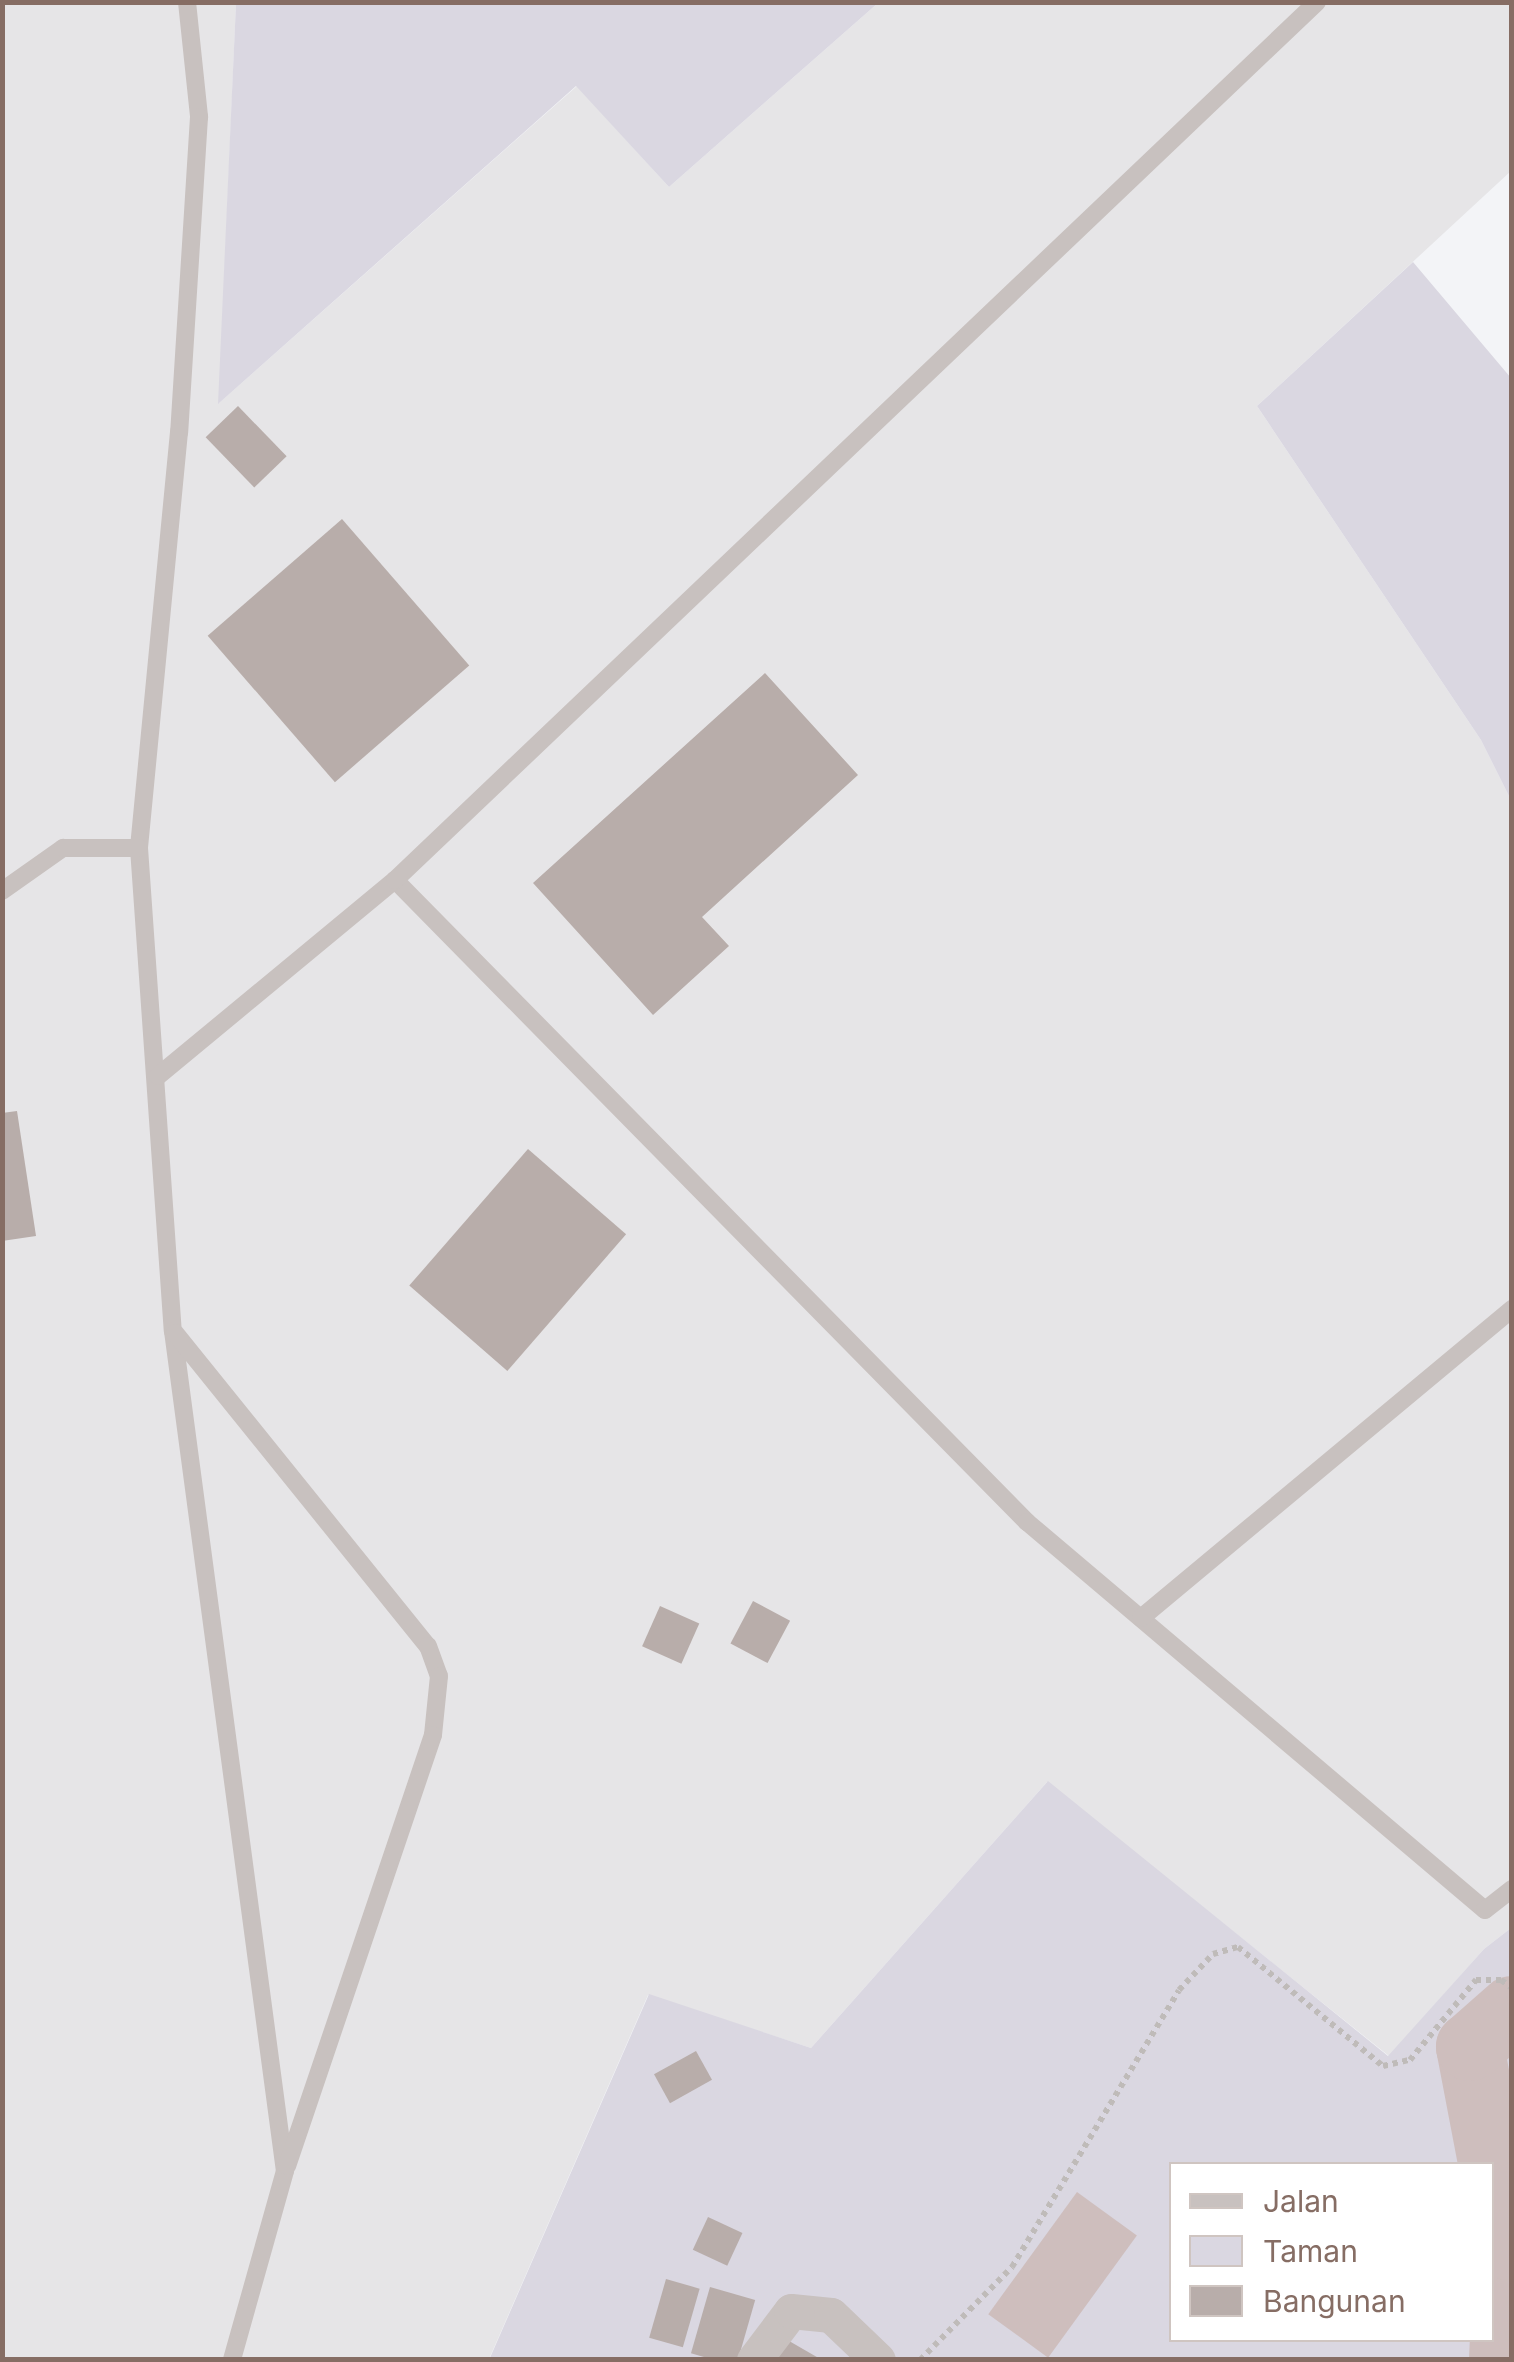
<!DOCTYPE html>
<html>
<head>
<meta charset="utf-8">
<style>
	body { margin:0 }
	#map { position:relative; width:1514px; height:2362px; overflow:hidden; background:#f3f4f7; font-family:Inter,sans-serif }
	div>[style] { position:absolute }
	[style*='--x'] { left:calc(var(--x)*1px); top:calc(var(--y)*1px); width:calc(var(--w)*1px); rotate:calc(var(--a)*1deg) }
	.built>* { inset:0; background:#e6e5e7 }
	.green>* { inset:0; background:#dad7e1 }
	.water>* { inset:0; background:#cebebd; transform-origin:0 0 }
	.river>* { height:68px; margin:-34px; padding:0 34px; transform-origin:34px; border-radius:34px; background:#cebebd }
	.building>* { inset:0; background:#b8adaa; transform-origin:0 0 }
	.path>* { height:6px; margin-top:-3px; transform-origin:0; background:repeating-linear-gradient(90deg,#bfbbb9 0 5px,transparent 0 10px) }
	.lane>* { height:18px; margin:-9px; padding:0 9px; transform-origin:9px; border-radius:9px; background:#c8c1bf }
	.street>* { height:35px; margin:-17.5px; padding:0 17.5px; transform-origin:17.5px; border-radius:17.5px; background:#c8c1bf }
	span { translate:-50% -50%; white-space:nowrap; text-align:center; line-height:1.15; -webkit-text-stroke:10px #fff; paint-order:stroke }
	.frame { position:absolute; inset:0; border:5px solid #866d64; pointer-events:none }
	.legend { position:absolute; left:1169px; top:2162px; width:325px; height:180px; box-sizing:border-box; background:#fff; border:2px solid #cfc5c1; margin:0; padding:12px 18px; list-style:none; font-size:30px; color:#866d64 }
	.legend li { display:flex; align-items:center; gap:20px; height:50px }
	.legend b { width:50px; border:2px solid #cfc5c1 }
</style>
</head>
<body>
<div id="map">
	<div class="built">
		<div style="clip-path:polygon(3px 3px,236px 3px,219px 403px,577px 86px,669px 187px,878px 3px,1511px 3px,1511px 171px,1257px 406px,1481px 740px,1511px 800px,1511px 1928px,1484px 1949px,1389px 2056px,1047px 1782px,811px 2048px,648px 1995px,489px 2359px,3px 2360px)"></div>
	</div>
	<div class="green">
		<div style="clip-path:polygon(236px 3px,236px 2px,878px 3px,669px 187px,576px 86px,218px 404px)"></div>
		<div style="clip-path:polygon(1413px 262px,1511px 378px,1511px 800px,1481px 740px,1257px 406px)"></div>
		<div style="clip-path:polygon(evenodd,1048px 1781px,1388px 2056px,1484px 1949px,1511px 1928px,1511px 2359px,489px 2360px,649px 1994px,811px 2048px,1048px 1781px,1172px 2164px,1492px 2164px,1492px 2340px,1172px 2340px,1172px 2164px)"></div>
	</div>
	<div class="water">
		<div style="left:1077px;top:2192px;width:74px;height:151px;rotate:36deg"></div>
	</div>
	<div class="river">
		<div style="--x:1503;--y:2360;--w:114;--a:-87.5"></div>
		<div style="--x:1508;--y:2246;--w:203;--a:-100.8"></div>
		<div style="--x:1470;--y:2047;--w:56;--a:-41.4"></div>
	</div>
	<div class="building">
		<div style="left:238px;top:406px;width:70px;height:45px;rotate:46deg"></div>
		<div style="left:342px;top:519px;width:194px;height:178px;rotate:49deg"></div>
		<div style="clip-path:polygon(765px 673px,858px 775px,702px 917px,729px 946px,653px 1015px,533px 883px)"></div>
		<div style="clip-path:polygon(17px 1111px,36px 1236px,2px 1241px,2px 1113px)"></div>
		<div style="left:528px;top:1149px;width:130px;height:181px;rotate:41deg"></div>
		<div style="left:753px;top:1601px;width:42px;height:48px;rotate:28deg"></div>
		<div style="left:660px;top:1606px;width:43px;height:44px;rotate:24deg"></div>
		<div style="left:696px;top:2051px;width:33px;height:48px;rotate:61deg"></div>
		<div style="left:708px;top:2217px;width:38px;height:36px;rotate:25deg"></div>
		<div style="left:666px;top:2279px;width:35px;height:61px;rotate:16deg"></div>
		<div style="left:710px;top:2287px;width:47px;height:69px;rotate:16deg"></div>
		<div style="clip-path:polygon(777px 2334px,822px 2360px,762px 2360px)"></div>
	</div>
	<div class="path">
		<div style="--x:920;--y:2360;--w:131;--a:-45.3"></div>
		<div style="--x:1012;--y:2267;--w:323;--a:-58.9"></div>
		<div style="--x:1179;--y:1990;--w:50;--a:-46.6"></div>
		<div style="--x:1213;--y:1954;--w:26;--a:-16"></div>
		<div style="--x:1238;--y:1947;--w:188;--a:39.4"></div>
		<div style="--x:1383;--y:2066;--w:28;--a:-13"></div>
		<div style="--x:1410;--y:2060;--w:104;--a:-50.5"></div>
		<div style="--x:1476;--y:1980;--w:25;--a:0"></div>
		<div style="--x:1501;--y:1980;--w:14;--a:36"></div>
	</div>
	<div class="lane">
		<div style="--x:187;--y:2;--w:116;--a:84"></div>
		<div style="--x:199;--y:117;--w:316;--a:93.6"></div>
		<div style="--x:179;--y:432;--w:418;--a:95.5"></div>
		<div style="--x:139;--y:848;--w:484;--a:86"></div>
		<div style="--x:173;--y:1331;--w:847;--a:82.41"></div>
		<div style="--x:285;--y:2171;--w:196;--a:105.7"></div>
		<div style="--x:395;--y:880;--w:901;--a:45.45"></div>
		<div style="--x:1027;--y:1522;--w:600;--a:40.27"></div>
		<div style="--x:1485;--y:1910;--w:34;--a:-38"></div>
		<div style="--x:2;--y:891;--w:75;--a:-35.2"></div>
		<div style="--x:63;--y:848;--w:76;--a:0"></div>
		<div style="--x:158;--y:1076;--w:308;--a:-39.6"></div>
		<div style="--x:395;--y:880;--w:1273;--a:-43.6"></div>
		<div style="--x:175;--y:1333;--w:402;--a:51.1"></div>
		<div style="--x:428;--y:1646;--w:32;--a:70"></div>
		<div style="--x:439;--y:1676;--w:59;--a:95.8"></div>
		<div style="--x:433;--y:1735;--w:455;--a:108.7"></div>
		<div style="--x:1141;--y:1618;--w:483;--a:-39.8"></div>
	</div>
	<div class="street">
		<div style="--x:754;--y:2360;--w:61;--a:-52.9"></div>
		<div style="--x:791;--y:2311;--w:40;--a:5.7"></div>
		<div style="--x:831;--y:2315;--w:65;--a:43.8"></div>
	</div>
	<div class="frame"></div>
	<ul class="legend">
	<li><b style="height:12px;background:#c8c1bf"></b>Jalan</li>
	<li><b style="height:28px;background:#dad7e1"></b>Taman</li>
	<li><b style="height:28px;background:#b8adaa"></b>Bangunan</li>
	</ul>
</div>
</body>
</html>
